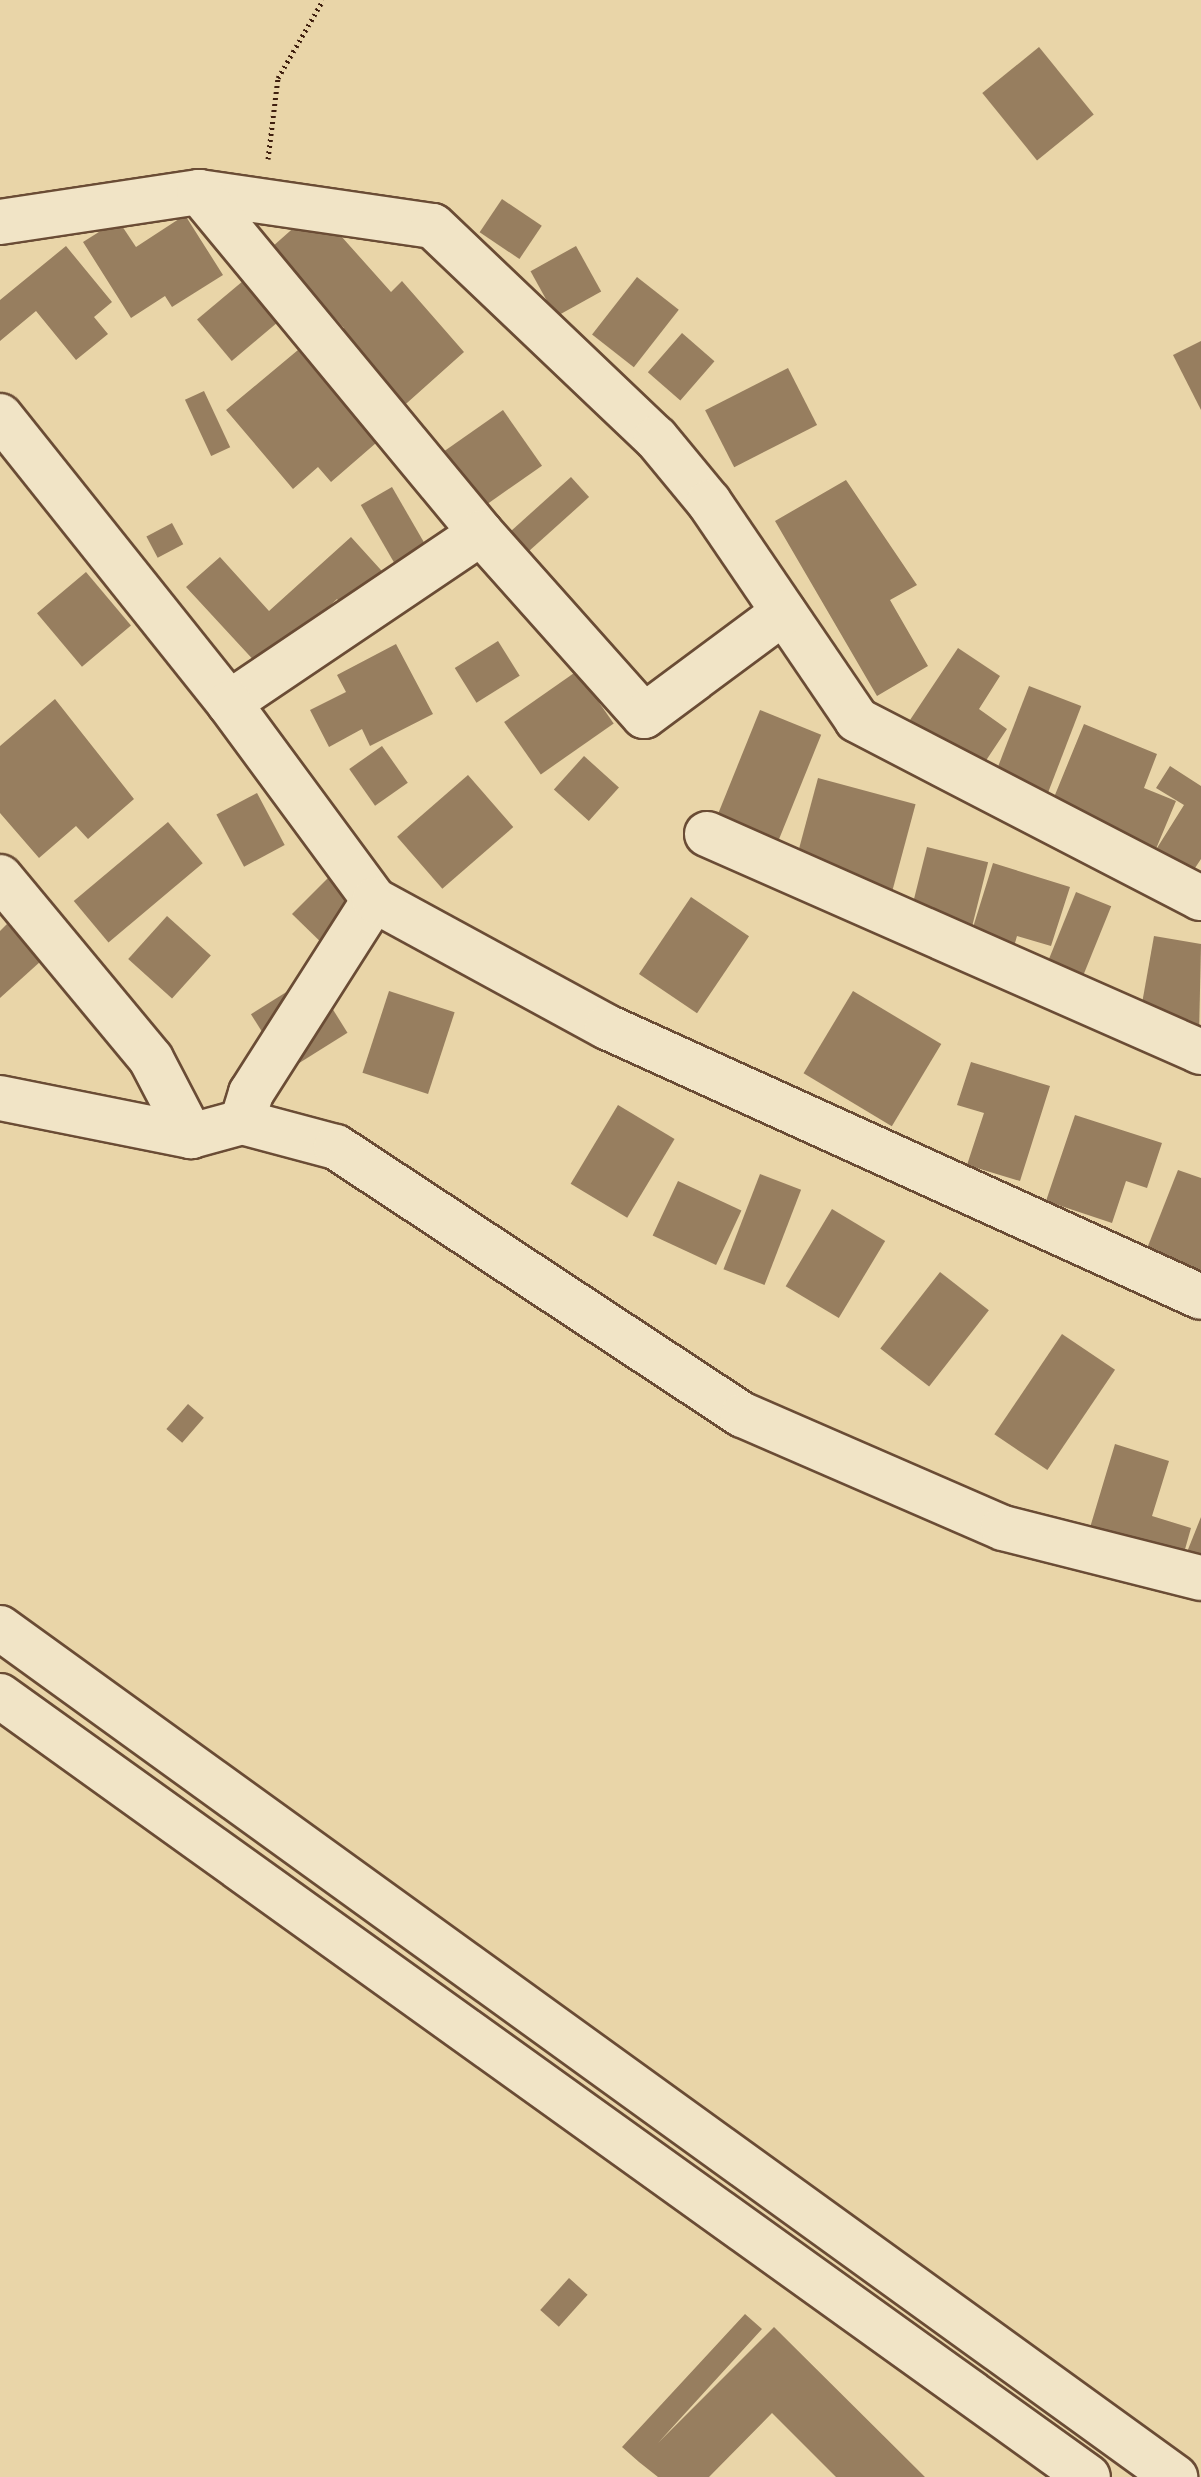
<!DOCTYPE html>
<html>
<head>
<meta charset="utf-8">
<style>
	body { margin:0 }
	#map { position:relative; width:1201px; height:2477px; overflow:hidden; background:#e9d5a8; font-family:"Libre Caslon Text",serif }
	div>[style] { position:absolute }
	[style*='--x'] { left:calc(var(--x)*1px); top:calc(var(--y)*1px); width:calc(var(--w)*1px); rotate:calc(var(--a)*1deg) }
	.building>* { inset:0; background:#977e5f; transform-origin:0 0 }
	.path>* { height:5px; margin-top:-2.5px; transform-origin:0; background:repeating-linear-gradient(90deg,#3f1f0f 0 2px,transparent 0 6px) }
	.roads { filter:drop-shadow(2px 0 #6a4c35) drop-shadow(-2px 0 #6a4c35) drop-shadow(0 2px #6a4c35) drop-shadow(0 -2px #6a4c35) }
	.minor>* { height:44px; margin:-22px; padding:0 22px; transform-origin:22px; border-radius:22px; background:#f1e4c6 }
	span { translate:-50% -50%; white-space:nowrap; text-align:center; line-height:1.15; -webkit-text-stroke:6px #f1e4c6; paint-order:stroke }
</style>
</head>
<body>
<div id="map">
	<div class="building">
		<div style="left:1039px;top:47px;width:87px;height:73px;rotate:51deg"></div>
		<div style="left:502px;top:199px;width:48px;height:40px;rotate:34deg"></div>
		<div style="clip-path:polygon(316px 208px,391px 292px,402px 281px,464px 352px,398px 411px,333px 337px,344px 328px,272px 247px)"></div>
		<div style="clip-path:polygon(185px 215px,223px 275px,172px 307px,165px 296px,131px 318px,83px 242px,118px 220px,136px 247px)"></div>
		<div style="clip-path:polygon(66px 246px,112px 302px,94px 317px,108px 334px,76px 360px,36px 311px,0 341px,0 300px)"></div>
		<div style="left:576px;top:246px;width:52px;height:52px;rotate:61deg"></div>
		<div style="left:637px;top:277px;width:53px;height:73px;rotate:38deg"></div>
		<div style="left:243px;top:281px;width:54px;height:60px;rotate:50deg"></div>
		<div style="left:682px;top:333px;width:43px;height:52px;rotate:41deg"></div>
		<div style="clip-path:polygon(1201px 341px,1201px 410px,1173px 355px)"></div>
		<div style="clip-path:polygon(298px 350px,376px 443px,331px 482px,318px 467px,293px 489px,226px 410px)"></div>
		<div style="left:788px;top:368px;width:64px;height:93px;rotate:63deg"></div>
		<div style="left:204px;top:391px;width:62px;height:21px;rotate:65deg"></div>
		<div style="left:503px;top:410px;width:68px;height:71px;rotate:55deg"></div>
		<div style="left:571px;top:477px;width:27px;height:89px;rotate:48deg"></div>
		<div style="clip-path:polygon(846px 480px,917px 585px,890px 600px,928px 666px,877px 696px,775px 521px)"></div>
		<div style="left:392px;top:487px;width:78px;height:36px;rotate:60deg"></div>
		<div style="left:172px;top:523px;width:24px;height:29px;rotate:62deg"></div>
		<div style="clip-path:polygon(351px 537px,390px 580px,352px 615px,337px 599px,309px 625px,270px 678px,186px 587px,220px 557px,269px 611px)"></div>
		<div style="left:86px;top:572px;width:70px;height:64px;rotate:50deg"></div>
		<div style="left:498px;top:641px;width:41px;height:51px;rotate:58deg"></div>
		<div style="clip-path:polygon(396px 644px,433px 714px,370px 746px,362px 729px,329px 747px,310px 710px,346px 692px,337px 675px)"></div>
		<div style="clip-path:polygon(958px 648px,1000px 676px,979px 709px,1007px 729px,977px 774px,906px 726px)"></div>
		<div style="left:577px;top:671px;width:64px;height:89px;rotate:55deg"></div>
		<div style="left:1029px;top:686px;width:56px;height:99px;rotate:21deg"></div>
		<div style="clip-path:polygon(55px 699px,134px 799px,88px 839px,76px 826px,39px 858px,0 813px,0 746px)"></div>
		<div style="left:760px;top:710px;width:66px;height:114px;rotate:22deg"></div>
		<div style="clip-path:polygon(1084px 724px,1157px 754px,1144px 788px,1176px 801px,1153px 856px,1048px 812px)"></div>
		<div style="left:382px;top:746px;width:45px;height:40px;rotate:55deg"></div>
		<div style="left:584px;top:756px;width:47px;height:45px;rotate:42deg"></div>
		<div style="clip-path:polygon(1170px 766px,1201px 786px,1201px 859px,1193px 871px,1157px 848px,1184px 805px,1156px 788px)"></div>
		<div style="left:468px;top:775px;width:69px;height:94px;rotate:49deg"></div>
		<div style="left:818px;top:778px;width:101px;height:92px;rotate:15deg"></div>
		<div style="left:257px;top:793px;width:59px;height:46px;rotate:62deg"></div>
		<div style="left:168px;top:822px;width:54px;height:123px;rotate:50deg"></div>
		<div style="left:927px;top:847px;width:63px;height:67px;rotate:14deg"></div>
		<div style="clip-path:polygon(346px 860px,373px 887px,330px 951px,292px 914px)"></div>
		<div style="clip-path:polygon(993px 863px,1070px 887px,1051px 946px,1017px 936px,1013px 950px,970px 937px)"></div>
		<div style="left:1076px;top:892px;width:38px;height:84px;rotate:22deg"></div>
		<div style="left:691px;top:897px;width:70px;height:93px;rotate:34deg"></div>
		<div style="left:167px;top:916px;width:59px;height:58px;rotate:42deg"></div>
		<div style="clip-path:polygon(7px 924px,41px 961px,0 998px,0 931px)"></div>
		<div style="clip-path:polygon(1154px 936px,1201px 944px,1199px 1036px,1138px 1026px)"></div>
		<div style="left:312px;top:976px;width:67px;height:72px;rotate:58deg"></div>
		<div style="left:389px;top:991px;width:69px;height:86px;rotate:18deg"></div>
		<div style="left:853px;top:991px;width:103px;height:96px;rotate:31deg"></div>
		<div style="clip-path:polygon(971px 1062px,1050px 1086px,1020px 1181px,967px 1165px,984px 1113px,957px 1105px)"></div>
		<div style="left:618px;top:1105px;width:66px;height:92px;rotate:31deg"></div>
		<div style="clip-path:polygon(1075px 1115px,1162px 1143px,1147px 1188px,1126px 1181px,1112px 1223px,1046px 1201px)"></div>
		<div style="clip-path:polygon(1178px 1170px,1201px 1178px,1201px 1272px,1146px 1251px)"></div>
		<div style="left:760px;top:1174px;width:44px;height:102px;rotate:21deg"></div>
		<div style="left:678px;top:1181px;width:70px;height:60px;rotate:25deg"></div>
		<div style="left:832px;top:1209px;width:62px;height:90px;rotate:31deg"></div>
		<div style="left:940px;top:1272px;width:62px;height:97px;rotate:38deg"></div>
		<div style="left:1062px;top:1334px;width:64px;height:121px;rotate:34deg"></div>
		<div style="left:188px;top:1404px;width:21px;height:33px;rotate:41deg"></div>
		<div style="clip-path:polygon(1115px 1444px,1169px 1461px,1152px 1516px,1191px 1528px,1182px 1560px,1089px 1531px)"></div>
		<div style="clip-path:polygon(1201px 1517px,1201px 1564px,1185px 1557px)"></div>
		<div style="left:569px;top:2278px;width:25px;height:43px;rotate:42deg"></div>
		<div style="clip-path:polygon(745px 2314px,762px 2329px,658px 2443px,774px 2327px,925px 2477px,836px 2477px,772px 2413px,709px 2477px,658px 2477px,639px 2462px,622px 2447px)"></div>
	</div>
	<div class="path">
		<div style="--x:268;--y:159;--w:82;--a:-83"></div>
		<div style="--x:278;--y:78;--w:90;--a:-60"></div>
	</div>
	<div class="roads">
		<div class="minor">
			<div style="--x:199;--y:192;--w:236;--a:8.3"></div>
			<div style="--x:433;--y:226;--w:308;--a:43.6"></div>
			<div style="--x:656;--y:438;--w:83;--a:50.4"></div>
			<div style="--x:709;--y:502;--w:263;--a:55.8"></div>
			<div style="--x:857;--y:720;--w:387;--a:27.4"></div>
			<div style="--x:0;--y:222;--w:201;--a:-8.6"></div>
			<div style="--x:199;--y:192;--w:442;--a:50.4"></div>
			<div style="--x:481;--y:533;--w:304;--a:146"></div>
			<div style="--x:0;--y:416;--w:367;--a:51.4"></div>
			<div style="--x:229;--y:703;--w:245;--a:53.6"></div>
			<div style="--x:374;--y:900;--w:229;--a:122.5"></div>
			<div style="--x:251;--y:1093;--w:30;--a:107"></div>
			<div style="--x:481;--y:533;--w:245;--a:48.3"></div>
			<div style="--x:644;--y:716;--w:174;--a:-36.6"></div>
			<div style="--x:707;--y:834;--w:540;--a:23.81"></div>
			<div style="--x:0;--y:877;--w:236;--a:50.3"></div>
			<div style="--x:151;--y:1059;--w:87;--a:62.5"></div>
			<div style="--x:374;--y:900;--w:265;--a:28.6"></div>
			<div style="--x:607;--y:1027;--w:652;--a:24.44"></div>
			<div style="--x:0;--y:1098;--w:195;--a:11.3"></div>
			<div style="--x:191;--y:1136;--w:53;--a:-15.4"></div>
			<div style="--x:242;--y:1122;--w:97;--a:14.9"></div>
			<div style="--x:336;--y:1147;--w:487;--a:33.4"></div>
			<div style="--x:743;--y:1415;--w:283;--a:23.5"></div>
			<div style="--x:1003;--y:1528;--w:204;--a:14.2"></div>
			<div style="--x:0;--y:1628;--w:1450;--a:35.85"></div>
			<div style="--x:0;--y:1696;--w:1339;--a:35.67"></div>
		</div>
	</div>
</div>
</body>
</html>
